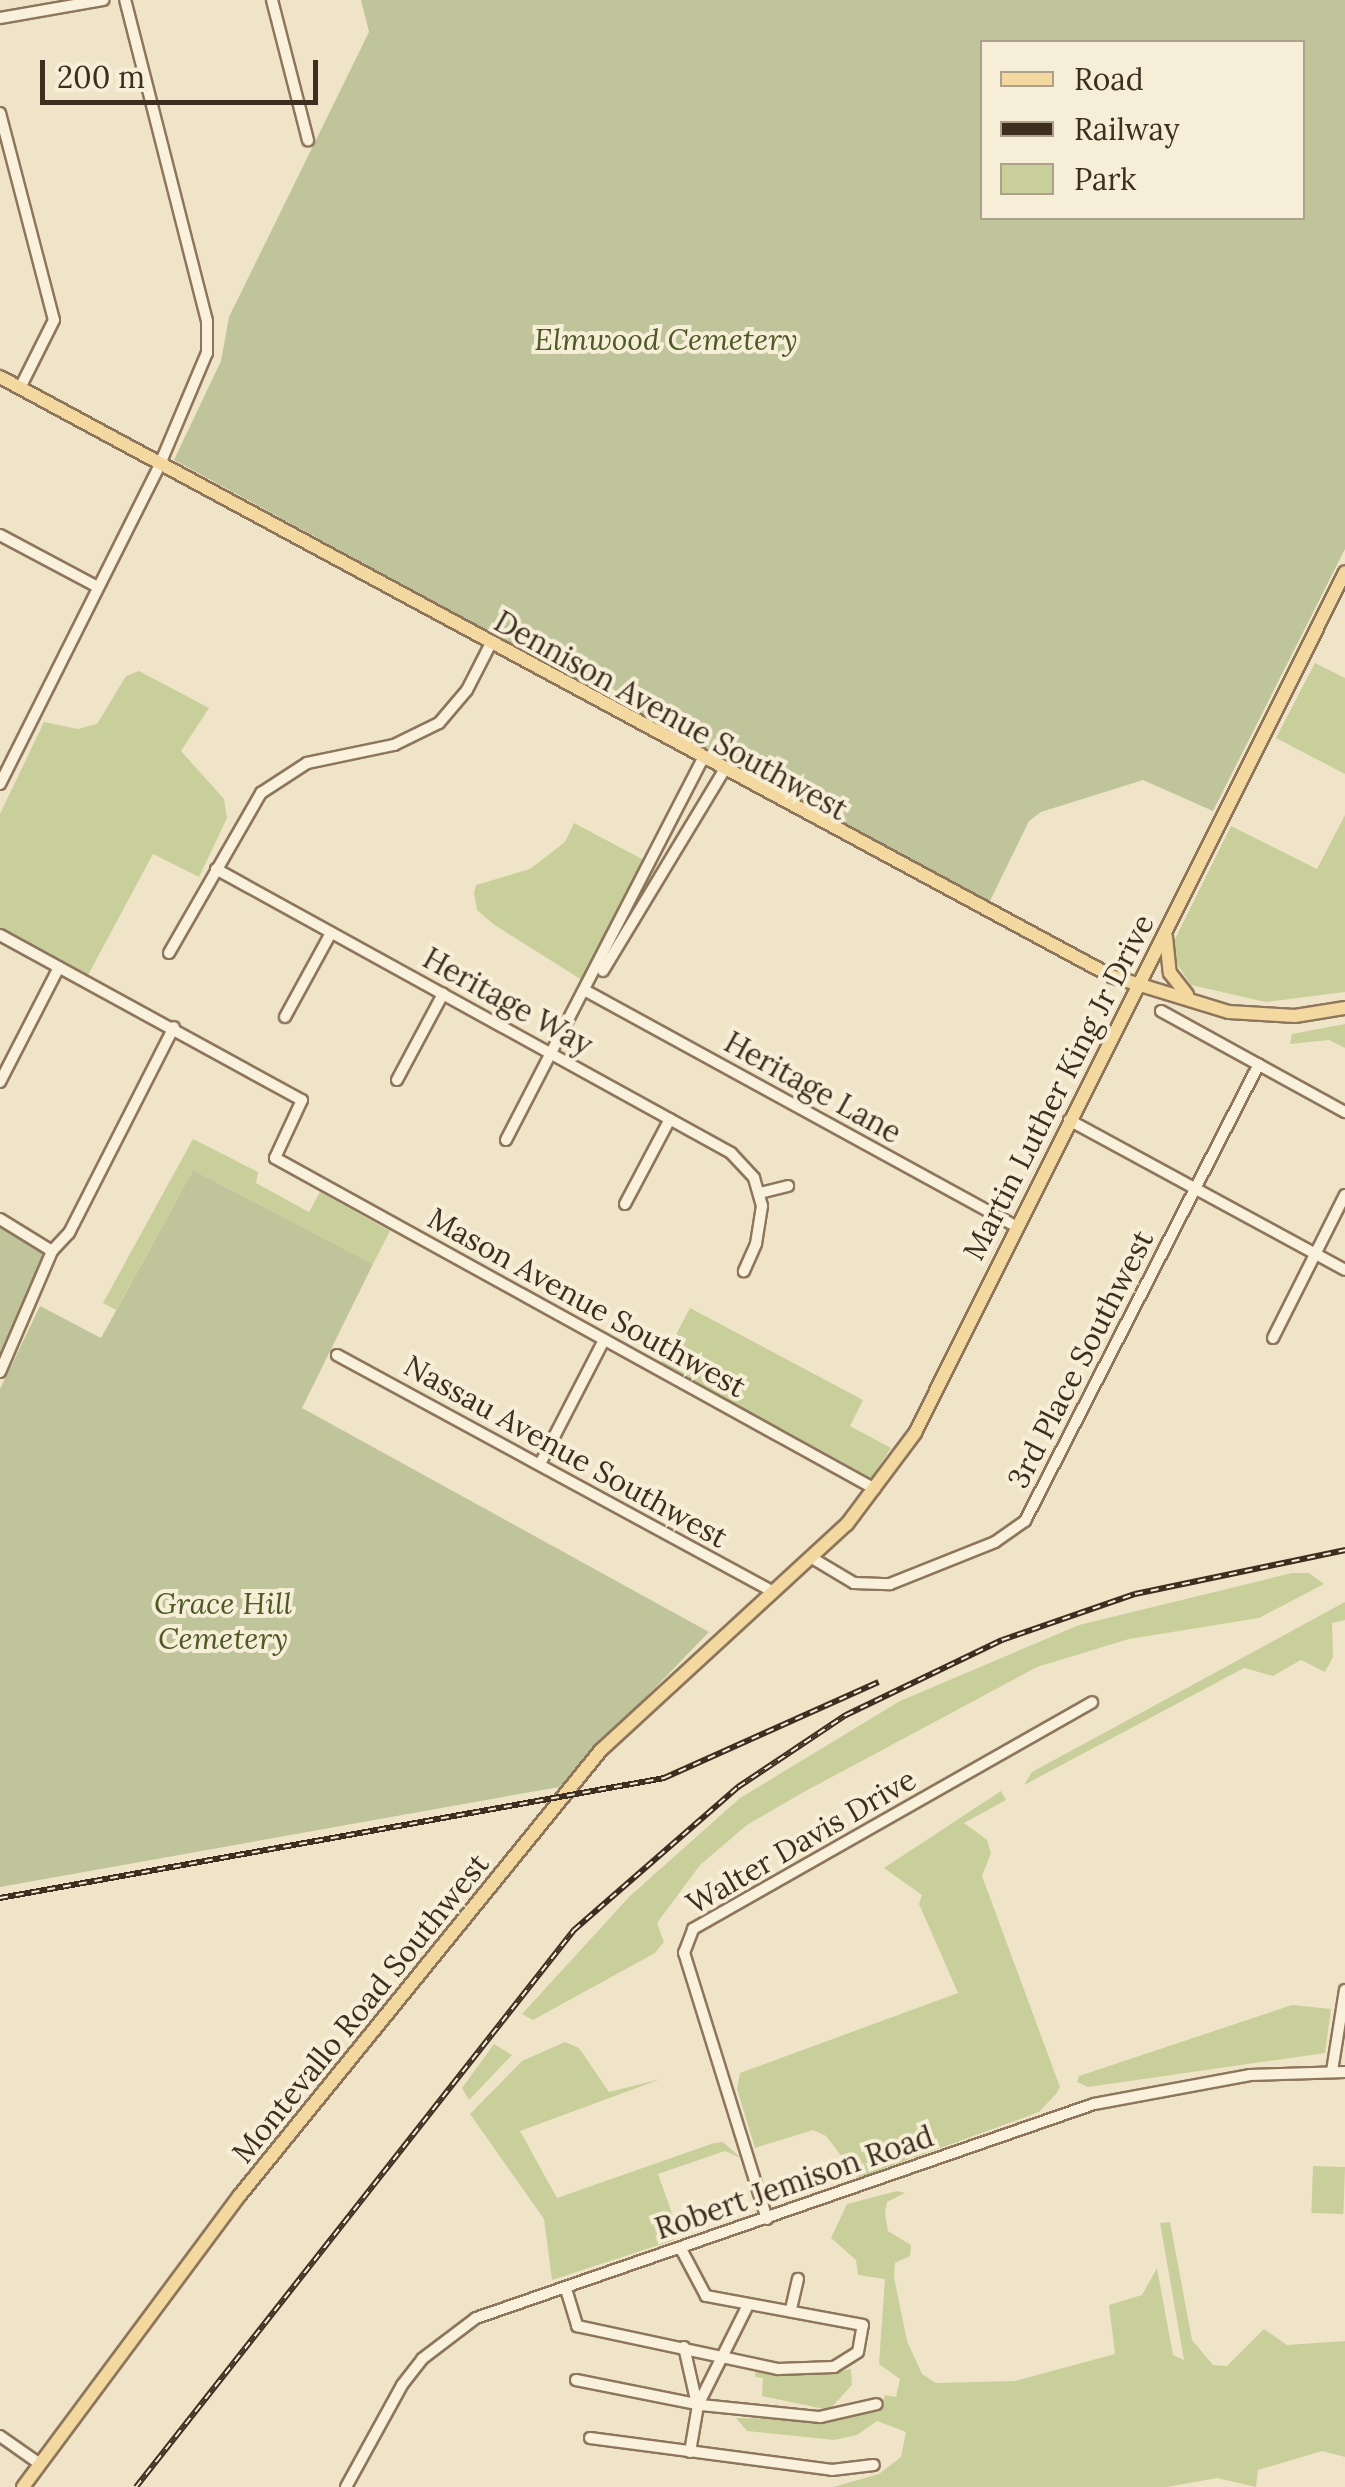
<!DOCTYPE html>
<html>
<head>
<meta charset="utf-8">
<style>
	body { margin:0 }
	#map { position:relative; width:1345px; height:2487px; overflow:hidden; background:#f0e4c8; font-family:Lora,serif }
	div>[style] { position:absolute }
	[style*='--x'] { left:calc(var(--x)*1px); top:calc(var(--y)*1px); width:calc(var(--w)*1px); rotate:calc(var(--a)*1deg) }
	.green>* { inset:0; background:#c9cf9b; transform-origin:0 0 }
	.cemetery>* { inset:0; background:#bfc49a }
	.roads { filter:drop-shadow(2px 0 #8d765c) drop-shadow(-2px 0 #8d765c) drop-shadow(0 2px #8d765c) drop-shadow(0 -2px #8d765c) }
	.minor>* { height:10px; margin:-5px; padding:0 5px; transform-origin:5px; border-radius:5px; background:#faf1dc }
	.major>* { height:12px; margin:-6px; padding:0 6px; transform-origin:6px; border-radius:6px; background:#f3d9a0 }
	.rail>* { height:6px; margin-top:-3px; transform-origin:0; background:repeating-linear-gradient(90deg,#f7eed8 0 8px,#3d2e20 0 16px); box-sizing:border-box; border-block:2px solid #3d2e20 }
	span { translate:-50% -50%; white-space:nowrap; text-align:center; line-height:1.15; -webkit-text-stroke:8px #f7eed8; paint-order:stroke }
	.park-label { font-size:30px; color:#4d5a26; font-style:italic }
	.street-label { font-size:30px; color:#3d2e20 }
	.legend { position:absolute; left:980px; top:40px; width:325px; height:180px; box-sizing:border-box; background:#f7eed8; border:2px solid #ada18e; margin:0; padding:12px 18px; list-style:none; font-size:30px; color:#3d2e20 }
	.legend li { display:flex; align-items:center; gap:20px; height:50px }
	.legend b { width:50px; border:2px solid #ada18e }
	.scale { position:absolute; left:40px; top:60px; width:278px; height:45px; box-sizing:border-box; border:5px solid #3d2e20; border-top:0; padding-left:12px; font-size:30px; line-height:35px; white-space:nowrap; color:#3d2e20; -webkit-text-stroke:8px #f7eed8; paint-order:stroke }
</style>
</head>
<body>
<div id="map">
	<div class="green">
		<div style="clip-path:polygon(1315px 663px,1345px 678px,1345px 774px,1276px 738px)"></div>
		<div style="clip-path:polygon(139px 671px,209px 708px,181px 751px,224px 799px,227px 818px,199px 877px,153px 854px,88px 975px,0 928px,0 814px,44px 722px,78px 729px,97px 724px,126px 676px)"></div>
		<div style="clip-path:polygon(1345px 815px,1345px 992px,1266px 1002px,1191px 985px,1173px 958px,1173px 943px,1231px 826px,1317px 869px)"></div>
		<div style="clip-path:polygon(574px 823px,644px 860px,582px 980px,493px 924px,477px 910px,474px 893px,476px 885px,530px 869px,565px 842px)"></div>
		<div style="clip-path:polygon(1345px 1024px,1345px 1048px,1329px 1040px,1290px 1044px,1292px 1034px)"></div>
		<div style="clip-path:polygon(193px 1139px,258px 1172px,256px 1183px,309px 1212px,320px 1192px,390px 1231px,373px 1264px,193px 1170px,116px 1310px,103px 1303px)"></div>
		<div style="clip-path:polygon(690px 1308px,863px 1400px,850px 1426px,891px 1448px,871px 1478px,661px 1363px)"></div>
		<div style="clip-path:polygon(1292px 1573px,1309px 1573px,1324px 1584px,1259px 1618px,1129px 1639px,1037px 1667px,802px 1793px,747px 1825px,700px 1865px,657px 1923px,664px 1942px,655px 1953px,533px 2020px,522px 2014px,630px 1896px,740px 1798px,900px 1701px,1079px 1625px)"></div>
		<div style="clip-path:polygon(1345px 1602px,1345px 1620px,1332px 1623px,1333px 1657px,1325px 1672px,1301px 1660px,1273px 1676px,1244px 1668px,1024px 1785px,1032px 1772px)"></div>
		<div style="clip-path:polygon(1001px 1791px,1006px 1800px,964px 1823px,987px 1840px,991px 1853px,982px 1876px,1060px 2087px,1056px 2094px,1039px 2112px,858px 2178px,826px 2136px,813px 2130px,755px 2148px,737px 2089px,740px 2073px,958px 1993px,919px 1904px,922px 1895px,884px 1868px)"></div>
		<div style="clip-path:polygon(1292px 2005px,1331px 2009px,1325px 2053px,1088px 2087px,1077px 2082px,1079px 2076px)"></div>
		<div style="clip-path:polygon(565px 2042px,579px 2048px,609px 2092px,661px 2079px,520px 2131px,557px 2198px,714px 2143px,723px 2142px,741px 2158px,725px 2151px,658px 2174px,674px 2219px,674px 2240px,552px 2280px,544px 2219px,470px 2114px,522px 2061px)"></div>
		<div style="clip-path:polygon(494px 2044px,512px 2055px,469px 2100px,462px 2088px)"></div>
		<div style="left:1313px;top:2166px;width:32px;height:47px;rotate:2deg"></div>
		<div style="clip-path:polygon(897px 2191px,905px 2193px,887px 2202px,885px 2213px,888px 2231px,911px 2245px,910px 2256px,895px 2263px,894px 2277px,907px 2341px,922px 2374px,936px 2383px,1015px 2381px,1115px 2354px,1109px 2305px,1142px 2295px,1157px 2268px,1173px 2355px,1184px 2360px,1160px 2223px,1170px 2222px,1192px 2340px,1213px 2365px,1227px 2366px,1264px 2329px,1287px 2345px,1345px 2341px,1345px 2457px,1322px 2451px,1258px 2470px,1256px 2487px,1217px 2478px,1167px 2487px,833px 2487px,879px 2474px,901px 2457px,906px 2432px,877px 2421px,857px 2435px,834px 2440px,747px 2431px,736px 2418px,830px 2420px,880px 2411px,885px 2395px,896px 2397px,900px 2379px,879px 2364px,885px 2279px,858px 2275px,856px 2260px,831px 2238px,847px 2204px)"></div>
		<div style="clip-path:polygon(851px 2369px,852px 2385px,829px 2410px,762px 2396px,763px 2378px,755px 2377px,756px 2370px,823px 2375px)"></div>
	</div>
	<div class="cemetery">
		<div style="clip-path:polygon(evenodd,361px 0,1345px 0,1345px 549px,1213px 811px,1143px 780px,1041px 812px,1029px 821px,989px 903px,174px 460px,221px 361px,229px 317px,369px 32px,361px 0,982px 42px,1302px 42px,1302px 218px,982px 218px,982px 42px)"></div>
		<div style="clip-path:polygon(193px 1170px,373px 1264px,302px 1408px,709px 1632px,559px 1787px,0 1887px,0 1389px,40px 1306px,101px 1338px)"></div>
		<div style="clip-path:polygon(0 1225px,46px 1256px,0 1362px)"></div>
	</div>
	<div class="roads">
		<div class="minor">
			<div style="--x:272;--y:0;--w:145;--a:75.6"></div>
			<div style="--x:0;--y:18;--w:105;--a:-9.9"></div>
			<div style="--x:0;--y:113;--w:214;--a:75.4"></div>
			<div style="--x:54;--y:320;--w:76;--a:116.6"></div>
			<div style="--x:0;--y:535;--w:111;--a:28"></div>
			<div style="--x:0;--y:784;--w:358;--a:-63.4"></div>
			<div style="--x:160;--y:464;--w:121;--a:-67.1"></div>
			<div style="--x:207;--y:353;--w:32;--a:-90"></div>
			<div style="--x:207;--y:321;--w:331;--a:-104.3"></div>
			<div style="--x:216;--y:869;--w:588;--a:28.87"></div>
			<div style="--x:731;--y:1153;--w:34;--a:47"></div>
			<div style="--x:754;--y:1178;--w:29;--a:74"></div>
			<div style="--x:762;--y:1206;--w:38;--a:99"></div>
			<div style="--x:756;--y:1244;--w:30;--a:114"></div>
			<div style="--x:0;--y:935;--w:344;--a:28.7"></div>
			<div style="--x:302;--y:1100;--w:64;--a:115"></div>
			<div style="--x:275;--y:1158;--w:685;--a:28.88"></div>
			<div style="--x:169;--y:953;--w:185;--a:-60.1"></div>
			<div style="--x:261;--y:793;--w:55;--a:-33.1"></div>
			<div style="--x:307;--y:763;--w:89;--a:-11.7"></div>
			<div style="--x:394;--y:745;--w:50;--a:-26.1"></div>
			<div style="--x:439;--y:723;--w:43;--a:-49.7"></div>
			<div style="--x:467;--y:690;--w:51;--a:-62.9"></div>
			<div style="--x:603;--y:971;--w:232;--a:-58.9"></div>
			<div style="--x:588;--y:992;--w:488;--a:28.7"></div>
			<div style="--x:1161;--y:1011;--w:210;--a:28.8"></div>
			<div style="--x:285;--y:1017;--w:96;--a:-61.3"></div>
			<div style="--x:397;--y:1080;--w:98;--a:-61.9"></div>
			<div style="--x:0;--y:1082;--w:129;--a:-62.8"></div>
			<div style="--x:1069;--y:1120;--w:314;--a:28.5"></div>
			<div style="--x:506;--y:1140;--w:427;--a:-62.7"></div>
			<div style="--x:760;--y:1193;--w:29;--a:-14"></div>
			<div style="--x:625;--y:1204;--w:96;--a:-62.1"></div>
			<div style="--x:0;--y:1219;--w:61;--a:31.6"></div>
			<div style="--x:1273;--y:1338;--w:160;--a:-63.3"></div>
			<div style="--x:337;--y:1355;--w:495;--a:28.5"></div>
			<div style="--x:0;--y:1372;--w:132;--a:-66.7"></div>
			<div style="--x:52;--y:1251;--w:25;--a:-47"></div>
			<div style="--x:69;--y:1233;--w:231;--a:-63"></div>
			<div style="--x:540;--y:1464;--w:140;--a:-62.7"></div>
			<div style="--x:812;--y:1558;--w:49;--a:30.8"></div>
			<div style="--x:854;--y:1583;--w:36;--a:2"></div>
			<div style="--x:890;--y:1584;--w:113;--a:-21.8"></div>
			<div style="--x:995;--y:1542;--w:37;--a:-35"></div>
			<div style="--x:1025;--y:1521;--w:513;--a:-62.89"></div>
			<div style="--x:1332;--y:2071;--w:82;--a:-80.9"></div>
			<div style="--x:767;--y:2219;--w:279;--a:-107.3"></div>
			<div style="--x:684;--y:1953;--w:26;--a:-69"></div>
			<div style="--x:693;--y:1929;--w:459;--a:-29.6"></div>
			<div style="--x:566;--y:2289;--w:39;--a:73"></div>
			<div style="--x:577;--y:2326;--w:206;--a:12.1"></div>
			<div style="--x:778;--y:2369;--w:56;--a:-2"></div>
			<div style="--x:834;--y:2367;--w:28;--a:-32"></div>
			<div style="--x:858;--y:2352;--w:27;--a:-80"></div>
			<div style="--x:863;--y:2325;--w:160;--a:-169.5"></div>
			<div style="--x:706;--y:2296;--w:53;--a:-118"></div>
			<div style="--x:791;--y:2309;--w:31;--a:-77"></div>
			<div style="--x:684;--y:2347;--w:58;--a:77.2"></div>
			<div style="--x:576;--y:2380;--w:127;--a:11.3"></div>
			<div style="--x:701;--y:2405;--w:120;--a:5.8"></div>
			<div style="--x:820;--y:2417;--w:58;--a:-12.8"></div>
			<div style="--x:0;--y:2436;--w:49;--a:35"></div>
			<div style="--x:590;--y:2438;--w:244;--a:7.5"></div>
			<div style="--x:832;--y:2470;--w:42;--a:-6.8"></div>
			<div style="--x:690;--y:2452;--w:48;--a:-80.3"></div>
			<div style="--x:698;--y:2405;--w:112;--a:-63.4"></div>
			<div style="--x:346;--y:2487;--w:116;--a:-61.2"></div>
			<div style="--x:402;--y:2385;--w:33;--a:-52"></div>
			<div style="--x:422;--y:2359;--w:68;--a:-37.2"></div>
			<div style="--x:476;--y:2318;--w:654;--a:-19.1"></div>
			<div style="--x:1094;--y:2104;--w:159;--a:-10.5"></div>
			<div style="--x:1250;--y:2075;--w:95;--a:-1.8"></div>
		</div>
		<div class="major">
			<div style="--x:0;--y:377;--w:1262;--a:28.33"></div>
			<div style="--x:1111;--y:976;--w:123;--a:17"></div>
			<div style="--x:1229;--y:1012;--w:66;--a:3.5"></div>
			<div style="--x:1295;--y:1016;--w:51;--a:-9.1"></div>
			<div style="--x:1166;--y:937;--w:36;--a:84"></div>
			<div style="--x:1170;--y:973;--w:28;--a:52"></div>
			<div style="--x:23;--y:2487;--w:364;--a:-53.4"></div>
			<div style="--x:240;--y:2195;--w:573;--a:-50.95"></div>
			<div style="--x:601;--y:1750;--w:334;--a:-42.6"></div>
			<div style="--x:847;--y:1524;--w:114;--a:-53.2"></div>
			<div style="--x:915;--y:1433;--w:962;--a:-63.46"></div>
		</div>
	</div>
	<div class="rail">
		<div style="--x:0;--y:1898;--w:675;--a:-10.24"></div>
		<div style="--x:664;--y:1778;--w:235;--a:-24.1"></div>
		<div style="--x:136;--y:2487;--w:709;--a:-51.82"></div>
		<div style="--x:574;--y:1930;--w:218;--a:-41.1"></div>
		<div style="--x:738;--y:1787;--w:130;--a:-33.7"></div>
		<div style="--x:846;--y:1715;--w:173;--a:-25.7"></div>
		<div style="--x:1002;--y:1640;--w:141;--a:-19.1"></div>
		<div style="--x:1135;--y:1594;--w:215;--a:-11.8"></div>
	</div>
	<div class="park-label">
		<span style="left:666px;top:339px">Elmwood Cemetery</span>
		<span style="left:223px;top:1620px">Grace Hill<br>Cemetery</span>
	</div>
	<div class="street-label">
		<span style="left:671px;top:715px;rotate:29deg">Dennison Avenue Southwest</span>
		<span style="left:508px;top:1001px;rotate:29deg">Heritage Way</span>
		<span style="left:813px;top:1087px;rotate:29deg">Heritage Lane</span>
		<span style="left:1058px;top:1087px;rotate:-63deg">Martin Luther King Jr Drive</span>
		<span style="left:587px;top:1302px;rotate:29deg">Mason Avenue Southwest</span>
		<span style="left:1080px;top:1359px;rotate:-63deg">3rd Place Southwest</span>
		<span style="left:566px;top:1451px;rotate:29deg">Nassau Avenue Southwest</span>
		<span style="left:801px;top:1841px;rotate:-30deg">Walter Davis Drive</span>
		<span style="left:360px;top:2008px;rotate:-51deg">Montevallo Road Southwest</span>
		<span style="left:794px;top:2182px;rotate:-19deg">Robert Jemison Road</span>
	</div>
	<ul class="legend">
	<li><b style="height:12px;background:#f3d9a0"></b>Road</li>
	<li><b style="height:12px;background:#3d2e20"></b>Railway</li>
	<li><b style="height:28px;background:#c9cf9b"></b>Park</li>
	</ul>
	<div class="scale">200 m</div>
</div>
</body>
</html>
